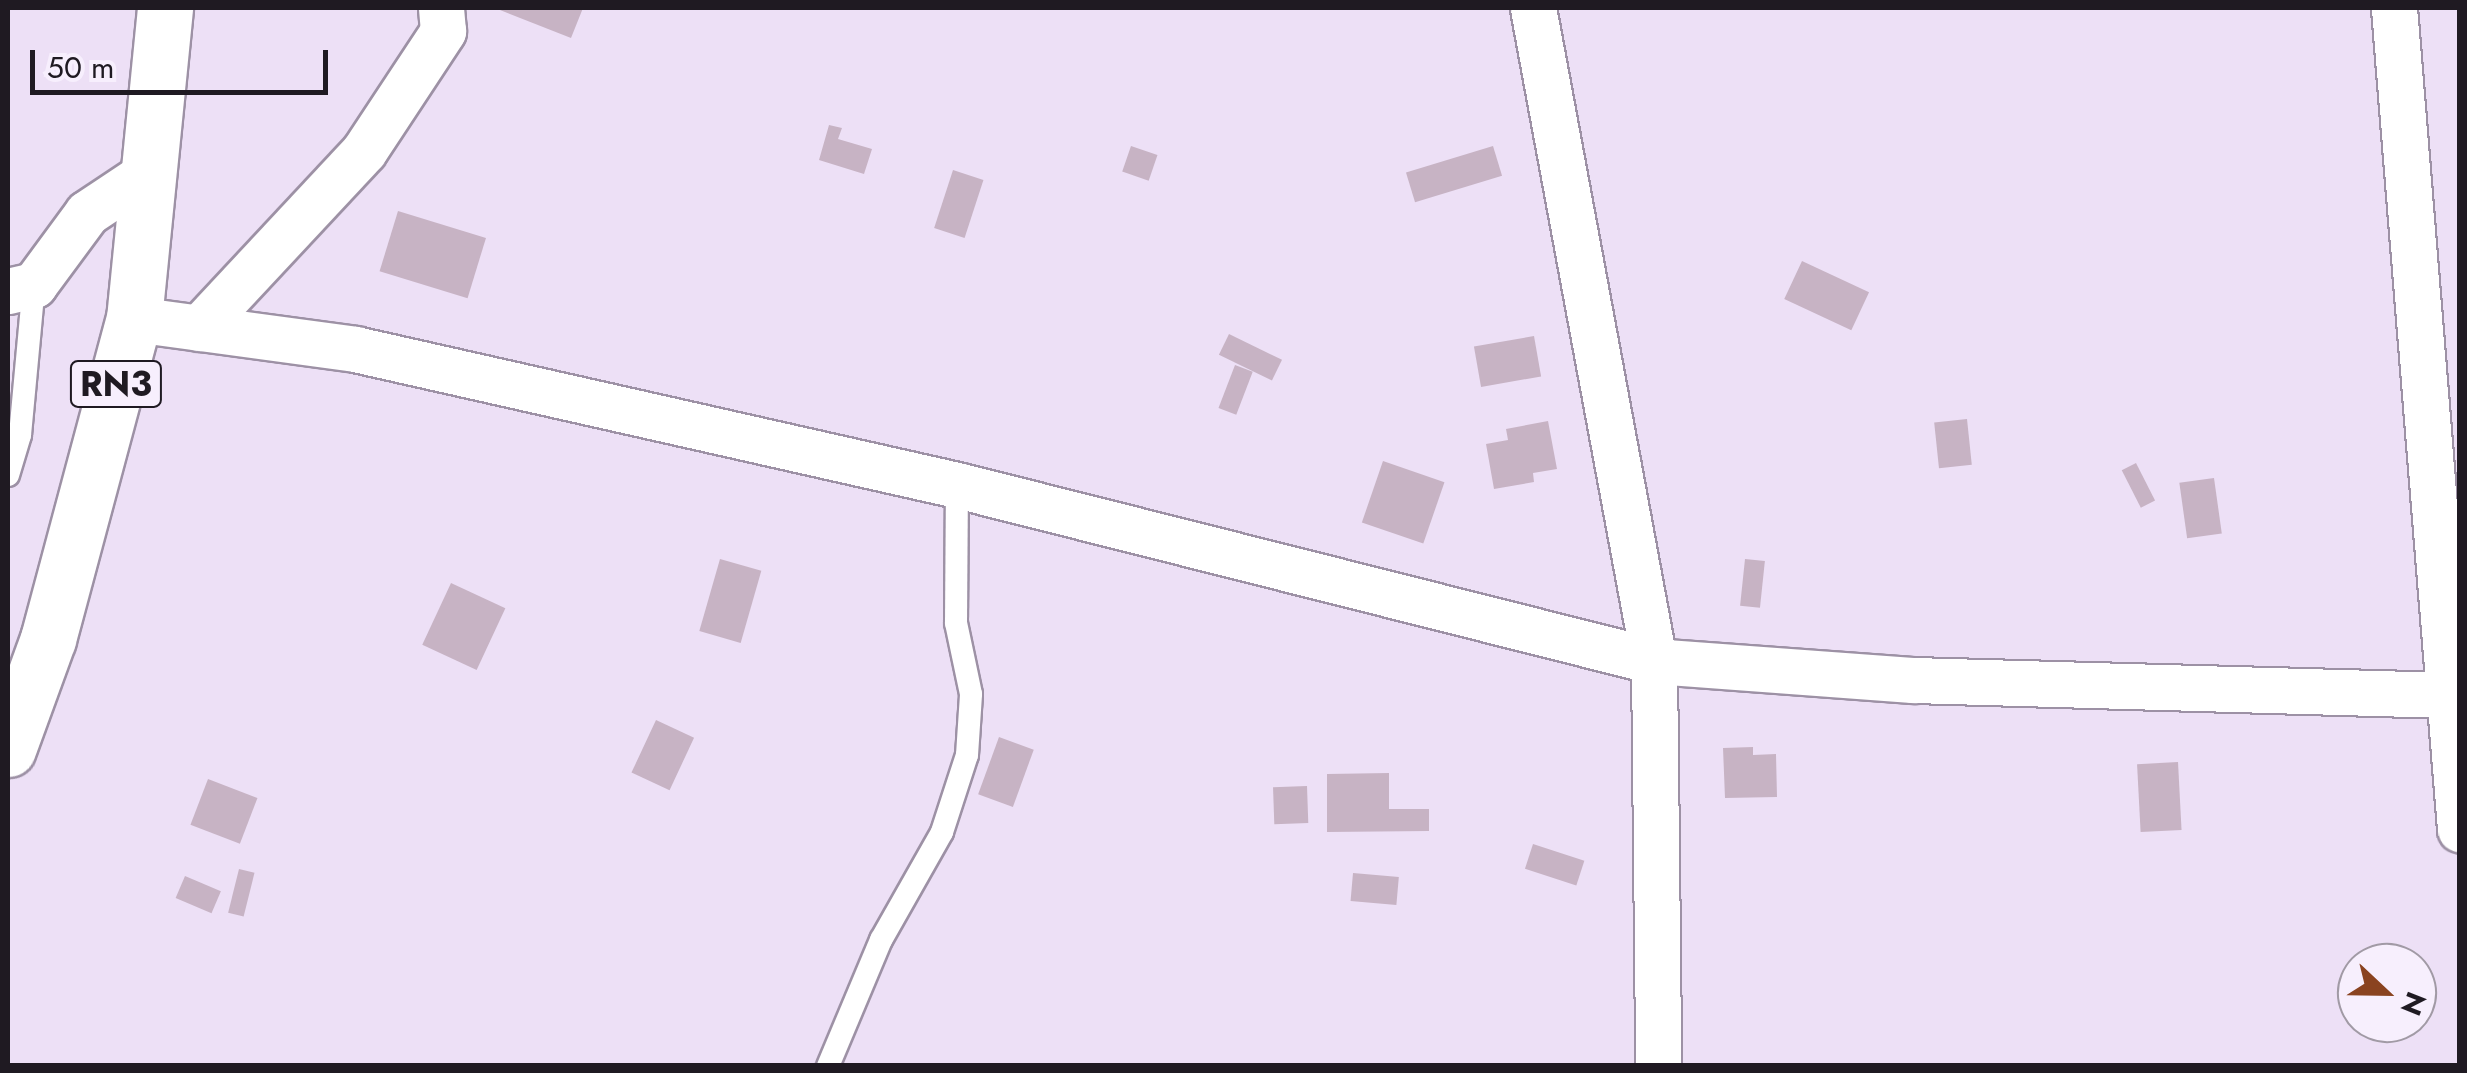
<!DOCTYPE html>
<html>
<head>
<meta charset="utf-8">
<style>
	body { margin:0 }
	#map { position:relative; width:2467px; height:1073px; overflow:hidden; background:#ede0f6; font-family:Jost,sans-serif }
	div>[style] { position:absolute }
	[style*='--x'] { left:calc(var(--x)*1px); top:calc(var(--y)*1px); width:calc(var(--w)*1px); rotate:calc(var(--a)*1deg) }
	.building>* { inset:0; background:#c7b3c4; transform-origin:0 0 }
	.roads { filter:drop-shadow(2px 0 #9d91a5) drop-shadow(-2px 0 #9d91a5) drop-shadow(0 2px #9d91a5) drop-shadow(0 -2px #9d91a5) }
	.lane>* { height:22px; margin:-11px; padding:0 11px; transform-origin:11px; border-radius:11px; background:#fff }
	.street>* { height:45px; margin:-22.5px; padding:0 22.5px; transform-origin:22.5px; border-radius:22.5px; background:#fff }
	.highway>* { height:55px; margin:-27.5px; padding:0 27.5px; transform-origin:27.5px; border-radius:27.5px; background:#fff }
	span { translate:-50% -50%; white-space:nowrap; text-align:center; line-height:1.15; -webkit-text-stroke:9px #f7effd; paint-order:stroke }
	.shield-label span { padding:2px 8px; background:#f7effd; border:2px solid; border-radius:8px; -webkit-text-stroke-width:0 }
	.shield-label { font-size:35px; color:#1f1a22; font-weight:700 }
	.frame { position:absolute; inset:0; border:10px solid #1f1a22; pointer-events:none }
	.north { position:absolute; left:2337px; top:943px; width:100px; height:100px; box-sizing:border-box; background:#f7effd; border:2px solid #a19aa5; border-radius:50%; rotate:112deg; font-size:28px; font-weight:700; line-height:40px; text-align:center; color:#1f1a22 }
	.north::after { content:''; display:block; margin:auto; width:35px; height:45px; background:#8a4320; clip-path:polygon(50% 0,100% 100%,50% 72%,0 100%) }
	.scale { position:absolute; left:30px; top:50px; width:298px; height:45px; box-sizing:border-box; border:5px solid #1f1a22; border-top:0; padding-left:12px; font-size:30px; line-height:35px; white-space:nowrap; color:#1f1a22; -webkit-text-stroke:8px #f7effd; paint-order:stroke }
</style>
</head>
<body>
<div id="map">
	<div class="building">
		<div style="clip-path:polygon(495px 8px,583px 8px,571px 38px)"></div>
		<div style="clip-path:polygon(829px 125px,842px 128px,838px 139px,872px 149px,864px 174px,819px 160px)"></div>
		<div style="left:1131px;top:146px;width:28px;height:27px;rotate:19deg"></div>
		<div style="left:1493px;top:146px;width:31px;height:91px;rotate:73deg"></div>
		<div style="left:953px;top:170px;width:32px;height:61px;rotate:18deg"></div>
		<div style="left:398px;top:211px;width:92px;height:63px;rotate:17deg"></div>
		<div style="left:1802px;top:261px;width:74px;height:42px;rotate:25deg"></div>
		<div style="left:1229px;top:334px;width:59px;height:23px;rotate:26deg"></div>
		<div style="left:1534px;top:336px;width:41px;height:61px;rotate:80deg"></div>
		<div style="left:1235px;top:365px;width:19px;height:46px;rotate:21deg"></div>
		<div style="left:1967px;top:419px;width:46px;height:33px;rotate:84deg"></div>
		<div style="clip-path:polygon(1548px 421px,1557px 469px,1533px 473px,1534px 482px,1494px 489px,1486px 444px,1508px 440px,1506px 429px)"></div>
		<div style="left:1383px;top:461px;width:65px;height:65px;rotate:19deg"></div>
		<div style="left:2136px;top:463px;width:42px;height:16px;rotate:63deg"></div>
		<div style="left:2214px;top:478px;width:56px;height:35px;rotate:82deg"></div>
		<div style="left:720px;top:559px;width:43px;height:75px;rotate:16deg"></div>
		<div style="left:1745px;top:559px;width:20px;height:47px;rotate:6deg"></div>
		<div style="left:451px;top:583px;width:60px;height:68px;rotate:25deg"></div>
		<div style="left:656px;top:720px;width:42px;height:58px;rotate:25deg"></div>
		<div style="left:999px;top:737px;width:37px;height:61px;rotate:20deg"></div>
		<div style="clip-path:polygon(1753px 747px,1753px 755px,1776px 754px,1777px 797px,1725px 798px,1723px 748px)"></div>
		<div style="left:2178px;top:762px;width:68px;height:41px;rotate:87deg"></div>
		<div style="clip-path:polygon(1389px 773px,1389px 809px,1429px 809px,1429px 831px,1327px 832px,1327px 774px)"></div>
		<div style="left:208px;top:779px;width:53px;height:49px;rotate:21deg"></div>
		<div style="left:1307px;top:786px;width:37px;height:34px;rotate:88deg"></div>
		<div style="left:1533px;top:844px;width:54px;height:26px;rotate:18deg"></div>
		<div style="left:239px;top:869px;width:16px;height:45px;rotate:14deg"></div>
		<div style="left:1353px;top:873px;width:46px;height:28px;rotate:5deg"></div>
		<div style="left:185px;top:876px;width:39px;height:24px;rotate:23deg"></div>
	</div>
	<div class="roads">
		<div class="lane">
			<div style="--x:8;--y:475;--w:42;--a:-73.3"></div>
			<div style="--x:20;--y:435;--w:151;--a:-84.7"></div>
			<div style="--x:828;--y:1066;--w:137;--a:-67.2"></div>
			<div style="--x:881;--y:940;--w:124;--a:-60.5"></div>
			<div style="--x:942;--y:832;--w:81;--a:-72"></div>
			<div style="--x:967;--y:755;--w:61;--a:-86.2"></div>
			<div style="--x:971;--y:694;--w:73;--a:-101.9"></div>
			<div style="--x:956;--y:623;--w:138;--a:-89.6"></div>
		</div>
		<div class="street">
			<div style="--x:1533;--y:8;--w:664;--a:79.5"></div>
			<div style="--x:1654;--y:661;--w:405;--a:89.4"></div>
			<div style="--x:2394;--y:8;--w:824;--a:85.4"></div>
			<div style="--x:8;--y:291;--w:27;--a:-13"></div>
			<div style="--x:34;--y:285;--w:89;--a:-53.6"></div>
			<div style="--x:87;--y:213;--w:76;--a:-33.7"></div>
			<div style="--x:134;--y:319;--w:223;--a:7.7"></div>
			<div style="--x:355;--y:349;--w:617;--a:12.73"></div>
			<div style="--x:957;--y:485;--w:719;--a:14.17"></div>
			<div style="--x:1654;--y:661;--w:260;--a:4.2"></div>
			<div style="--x:1913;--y:680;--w:533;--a:1.61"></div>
			<div style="--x:199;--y:328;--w:242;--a:-47"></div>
			<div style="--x:364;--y:151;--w:144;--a:-56.6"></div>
			<div style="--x:443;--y:31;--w:23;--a:-95"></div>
		</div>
		<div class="highway">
			<div style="--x:8;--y:749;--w:117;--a:-70"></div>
			<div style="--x:48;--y:639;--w:331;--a:-75"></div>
			<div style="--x:134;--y:319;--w:313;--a:-84.3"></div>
		</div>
	</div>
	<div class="shield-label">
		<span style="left:116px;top:384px">RN3</span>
	</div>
	<div class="frame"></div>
	<div class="north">N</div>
	<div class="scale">50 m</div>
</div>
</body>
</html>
